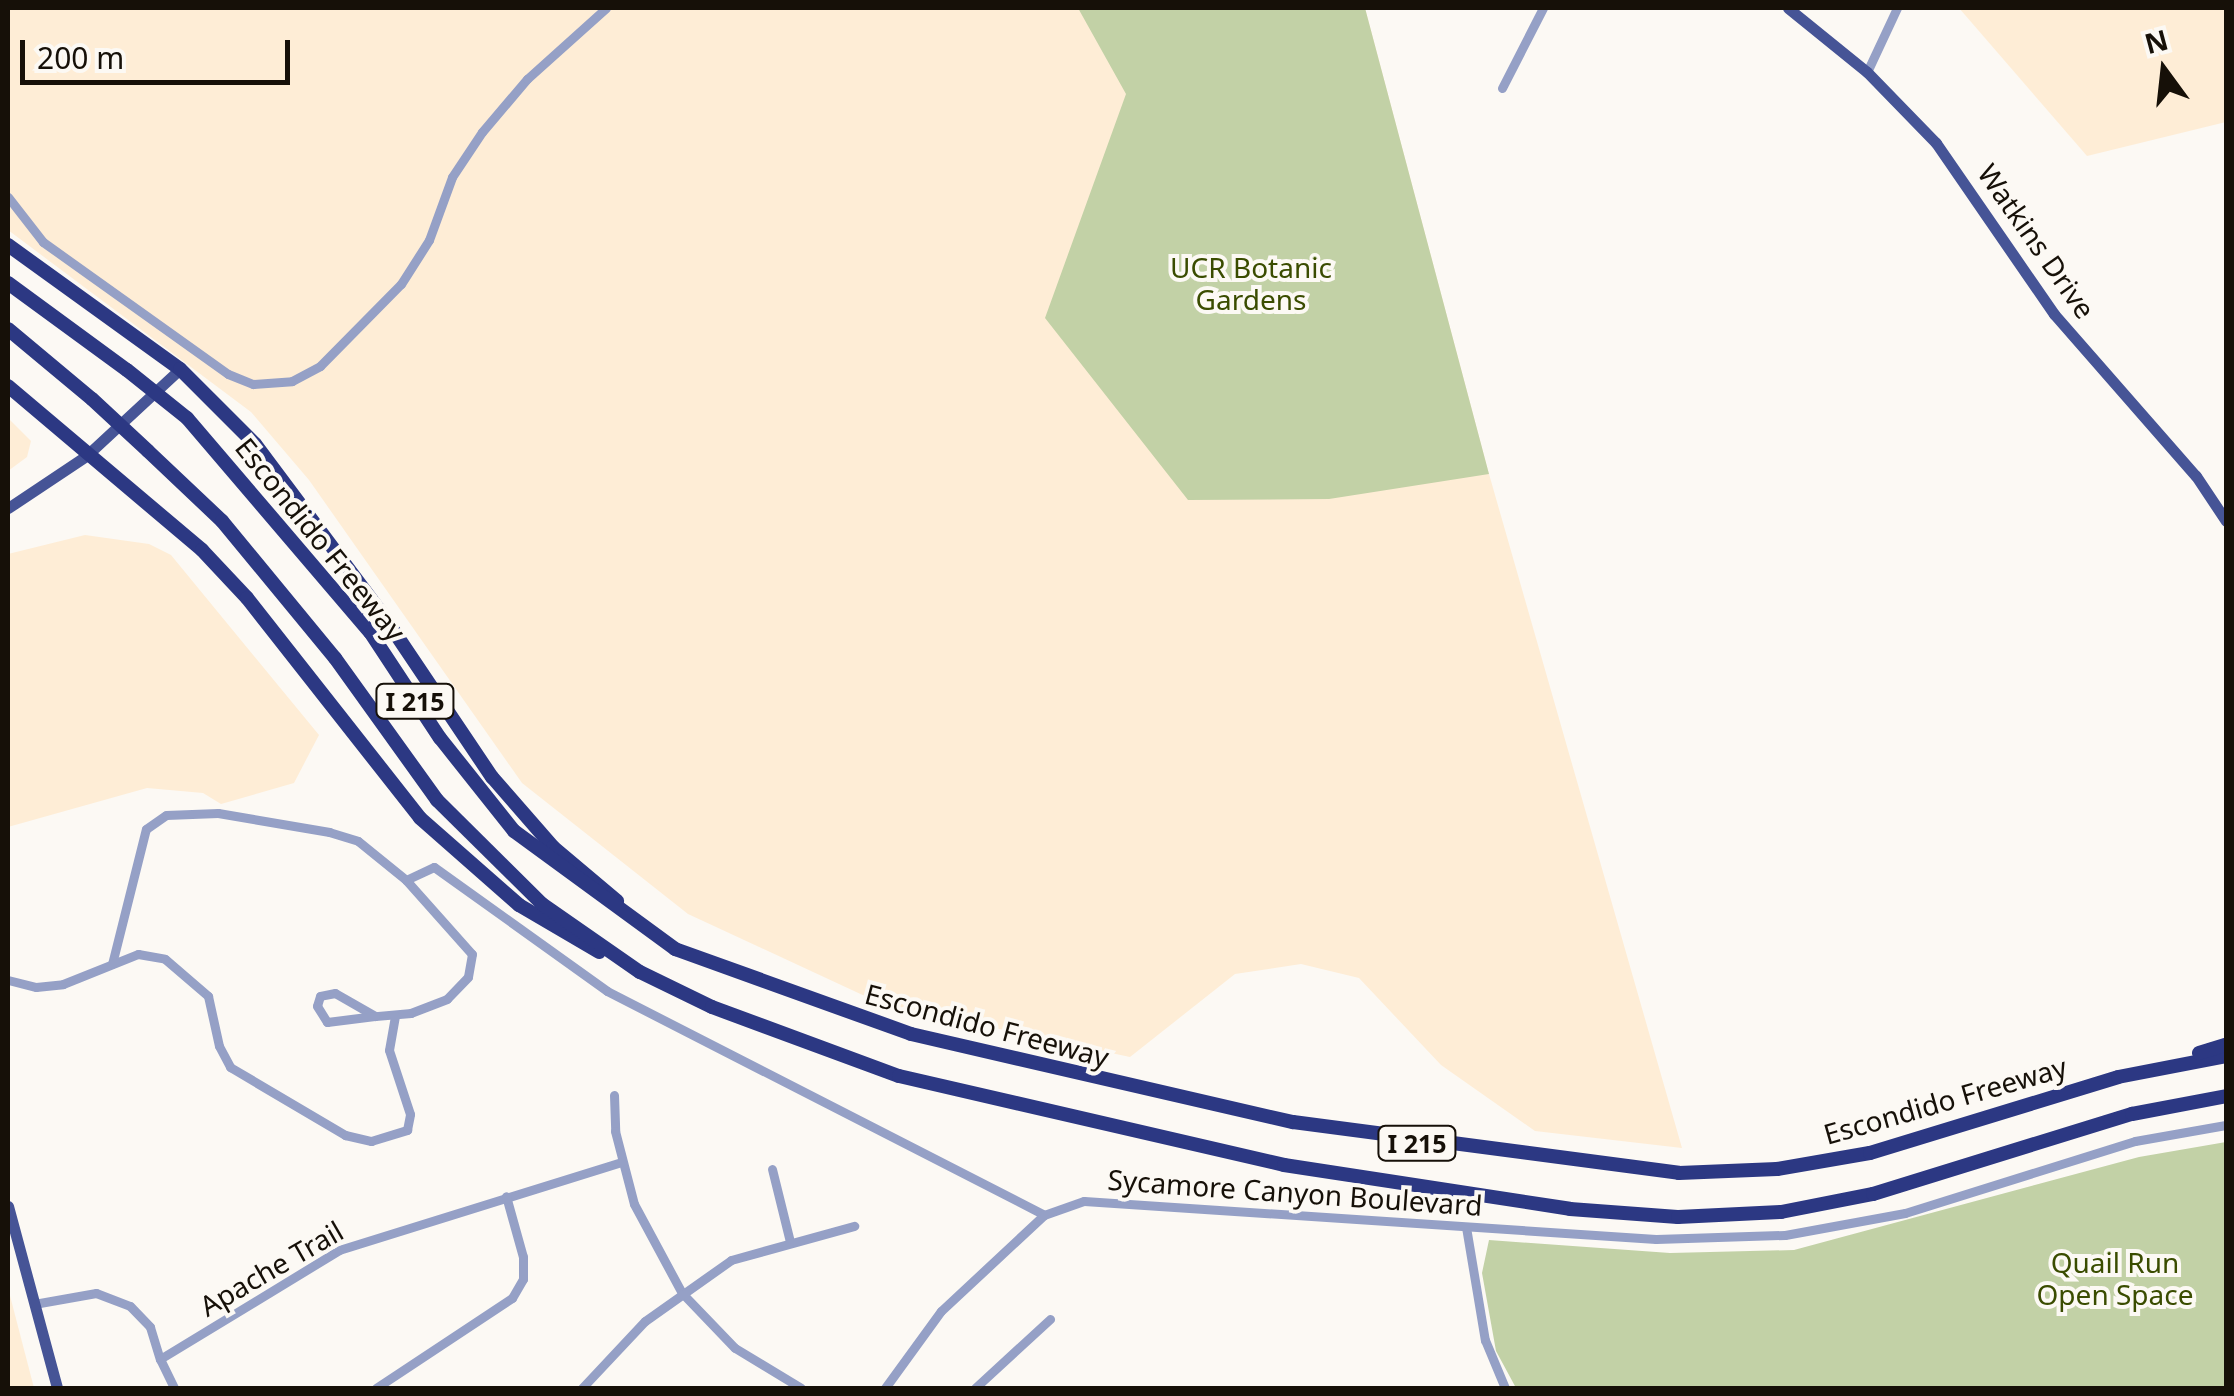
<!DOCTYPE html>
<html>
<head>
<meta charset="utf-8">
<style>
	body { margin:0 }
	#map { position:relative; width:2234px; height:1396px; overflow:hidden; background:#fcf9f4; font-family:"Noto Sans",sans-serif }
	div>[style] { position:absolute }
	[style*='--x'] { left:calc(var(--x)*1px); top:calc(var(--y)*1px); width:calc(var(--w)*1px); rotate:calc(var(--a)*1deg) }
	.built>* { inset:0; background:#feedd6 }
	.green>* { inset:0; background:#c2d1a6 }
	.minor>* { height:9px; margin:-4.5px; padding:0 4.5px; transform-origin:4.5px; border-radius:4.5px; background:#95a0c6 }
	.major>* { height:11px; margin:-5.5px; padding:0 5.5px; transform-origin:5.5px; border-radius:5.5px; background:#465496 }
	.highway>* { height:14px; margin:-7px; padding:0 7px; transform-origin:7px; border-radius:7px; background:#2c3883 }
	.highway-bridge>* { height:14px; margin:-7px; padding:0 7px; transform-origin:7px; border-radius:7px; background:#2c3883 }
	span { translate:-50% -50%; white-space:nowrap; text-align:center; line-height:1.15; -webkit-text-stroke:8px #fcf9f4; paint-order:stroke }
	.shield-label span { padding:2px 8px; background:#fcf9f4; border:2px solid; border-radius:8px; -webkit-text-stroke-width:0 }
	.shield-label { font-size:25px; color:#161008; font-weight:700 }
	.street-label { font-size:28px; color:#161008 }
	.park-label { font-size:28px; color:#3a4c00 }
	.frame { position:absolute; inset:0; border:10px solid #161008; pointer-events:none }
	.north { position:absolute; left:2114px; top:20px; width:100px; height:100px; -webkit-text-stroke:8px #fcf9f4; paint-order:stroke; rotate:345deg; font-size:28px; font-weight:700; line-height:40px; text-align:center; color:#161008 }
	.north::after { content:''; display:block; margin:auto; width:35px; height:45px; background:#161008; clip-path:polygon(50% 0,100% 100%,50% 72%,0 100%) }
	.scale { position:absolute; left:20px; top:40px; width:270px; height:45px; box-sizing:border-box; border:5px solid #161008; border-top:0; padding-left:12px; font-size:30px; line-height:35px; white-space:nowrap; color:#161008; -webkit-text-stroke:8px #fcf9f4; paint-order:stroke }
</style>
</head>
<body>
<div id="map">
	<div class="built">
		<div style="clip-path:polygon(8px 8px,1365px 8px,1489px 474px,1682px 1148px,1535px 1131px,1441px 1065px,1359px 978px,1301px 964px,1235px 974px,1130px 1057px,882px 1004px,688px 914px,522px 783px,309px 480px,251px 412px,8px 230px)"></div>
		<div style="clip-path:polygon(1959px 8px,2226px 8px,2226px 122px,2087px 156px)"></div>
		<div style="clip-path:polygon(8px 418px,31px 441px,27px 457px,8px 471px)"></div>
		<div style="clip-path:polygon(85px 535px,149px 544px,171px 555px,319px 735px,294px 783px,221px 804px,203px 793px,147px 788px,8px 827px,8px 554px)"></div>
		<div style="clip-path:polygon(8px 1288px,34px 1388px,8px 1388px)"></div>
	</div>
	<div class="green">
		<div style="clip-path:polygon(1078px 8px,1365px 8px,1489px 474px,1329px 499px,1188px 500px,1045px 318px,1126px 94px)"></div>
		<div style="clip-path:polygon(2226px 1142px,2226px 1388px,1516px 1388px,1496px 1351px,1482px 1273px,1489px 1240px,1670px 1253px,1794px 1250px,2139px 1157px)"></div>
	</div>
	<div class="minor">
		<div style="--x:1867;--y:72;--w:71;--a:-64.9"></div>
		<div style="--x:1502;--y:88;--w:90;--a:-62.9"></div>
		<div style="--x:8;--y:197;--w:57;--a:52.1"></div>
		<div style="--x:43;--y:242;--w:227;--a:35.5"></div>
		<div style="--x:228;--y:374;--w:27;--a:22"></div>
		<div style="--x:253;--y:384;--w:39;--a:-4"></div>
		<div style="--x:292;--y:381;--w:32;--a:-28"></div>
		<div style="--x:320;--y:366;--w:115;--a:-45.4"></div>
		<div style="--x:401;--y:284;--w:52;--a:-57.5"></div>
		<div style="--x:429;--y:240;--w:67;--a:-69.9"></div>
		<div style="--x:452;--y:177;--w:54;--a:-56.3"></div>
		<div style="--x:482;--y:132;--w:70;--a:-49.7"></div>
		<div style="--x:527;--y:79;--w:106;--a:-41.9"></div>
		<div style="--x:406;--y:880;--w:31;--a:-25"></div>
		<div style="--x:434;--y:867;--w:213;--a:35.6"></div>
		<div style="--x:607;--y:991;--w:491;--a:27.1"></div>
		<div style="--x:112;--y:964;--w:139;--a:-75.9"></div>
		<div style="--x:146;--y:829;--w:24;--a:-35"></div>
		<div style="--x:166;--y:815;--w:52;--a:-2.2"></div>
		<div style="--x:218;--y:813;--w:113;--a:9.7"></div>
		<div style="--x:329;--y:832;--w:30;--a:17"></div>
		<div style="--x:358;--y:841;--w:62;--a:39.1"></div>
		<div style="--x:406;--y:880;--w:99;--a:48.3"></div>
		<div style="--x:472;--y:954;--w:23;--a:100"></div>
		<div style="--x:468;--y:977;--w:30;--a:134"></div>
		<div style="--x:447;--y:999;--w:39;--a:159"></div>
		<div style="--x:411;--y:1013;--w:36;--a:175"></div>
		<div style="--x:375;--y:1016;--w:46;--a:-150.1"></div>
		<div style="--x:335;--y:993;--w:15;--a:169"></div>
		<div style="--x:320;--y:996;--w:10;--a:107"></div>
		<div style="--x:317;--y:1006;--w:19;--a:58"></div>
		<div style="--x:327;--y:1022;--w:48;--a:-7.1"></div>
		<div style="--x:8;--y:980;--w:29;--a:14"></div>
		<div style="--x:36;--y:987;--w:27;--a:-6"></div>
		<div style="--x:63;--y:984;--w:81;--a:-21.8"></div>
		<div style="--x:138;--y:954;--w:27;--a:10"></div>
		<div style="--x:165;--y:959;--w:57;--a:40.7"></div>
		<div style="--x:208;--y:996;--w:51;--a:77.6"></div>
		<div style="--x:219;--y:1046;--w:24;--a:62"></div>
		<div style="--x:230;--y:1067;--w:134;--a:30.6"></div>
		<div style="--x:345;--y:1135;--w:27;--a:13"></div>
		<div style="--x:371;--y:1141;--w:38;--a:-17"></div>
		<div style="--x:407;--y:1130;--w:16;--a:-79"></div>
		<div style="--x:410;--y:1114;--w:67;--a:-108.2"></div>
		<div style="--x:389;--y:1050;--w:35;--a:-80"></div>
		<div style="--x:614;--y:1095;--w:36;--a:88"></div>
		<div style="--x:615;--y:1131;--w:75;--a:75.4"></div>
		<div style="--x:634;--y:1204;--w:101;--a:61.7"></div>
		<div style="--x:682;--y:1293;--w:76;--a:46.1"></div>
		<div style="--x:735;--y:1348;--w:77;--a:31.2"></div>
		<div style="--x:772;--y:1169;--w:75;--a:76.1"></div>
		<div style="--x:1466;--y:1227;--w:115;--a:80.5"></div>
		<div style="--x:1485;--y:1340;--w:52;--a:67.4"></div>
		<div style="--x:34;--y:1304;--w:63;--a:-10.1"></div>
		<div style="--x:96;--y:1293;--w:36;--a:21"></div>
		<div style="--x:130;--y:1306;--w:29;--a:46"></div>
		<div style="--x:150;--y:1327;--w:34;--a:73"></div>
		<div style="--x:160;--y:1359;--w:210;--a:-31.3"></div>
		<div style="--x:339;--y:1250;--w:295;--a:-17.3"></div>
		<div style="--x:160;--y:1359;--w:32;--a:64"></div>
		<div style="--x:376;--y:1388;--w:163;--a:-33.5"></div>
		<div style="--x:512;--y:1298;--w:22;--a:-60"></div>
		<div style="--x:523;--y:1279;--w:22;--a:-90"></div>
		<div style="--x:523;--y:1257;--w:63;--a:-105.6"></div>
		<div style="--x:582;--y:1388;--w:92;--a:-46.8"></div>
		<div style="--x:645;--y:1321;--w:105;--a:-35.3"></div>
		<div style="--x:731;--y:1260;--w:128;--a:-15.5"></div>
		<div style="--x:885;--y:1388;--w:95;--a:-54"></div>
		<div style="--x:941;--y:1311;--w:141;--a:-43"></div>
		<div style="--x:1044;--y:1215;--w:42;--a:-19.3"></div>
		<div style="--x:1084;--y:1201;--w:573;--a:3.8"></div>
		<div style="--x:1656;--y:1239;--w:129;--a:-1.8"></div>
		<div style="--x:1785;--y:1235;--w:122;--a:-10.4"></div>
		<div style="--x:1905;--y:1213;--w:241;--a:-17.4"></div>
		<div style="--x:2135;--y:1141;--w:92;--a:-10"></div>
		<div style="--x:975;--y:1388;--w:102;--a:-42.6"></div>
	</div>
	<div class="major">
		<div style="--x:1788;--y:8;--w:102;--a:39"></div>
		<div style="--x:1867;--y:72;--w:99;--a:45.8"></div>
		<div style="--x:1936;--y:143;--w:208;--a:55.4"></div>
		<div style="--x:2054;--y:314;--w:215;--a:48.8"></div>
		<div style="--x:2196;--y:476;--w:54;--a:56.3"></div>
		<div style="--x:8;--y:508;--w:94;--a:-33.7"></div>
		<div style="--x:86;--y:456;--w:128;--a:-42.8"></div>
		<div style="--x:8;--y:1206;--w:188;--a:74.9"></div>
	</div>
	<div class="highway">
		<div style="--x:8;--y:245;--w:212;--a:35.8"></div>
		<div style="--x:180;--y:369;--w:106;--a:45"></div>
		<div style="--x:255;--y:444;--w:217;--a:53.2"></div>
		<div style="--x:385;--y:618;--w:192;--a:56.1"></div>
		<div style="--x:492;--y:777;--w:93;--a:48.9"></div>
		<div style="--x:553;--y:847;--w:84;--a:40.2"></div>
		<div style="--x:8;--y:283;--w:147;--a:36.2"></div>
		<div style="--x:8;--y:329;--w:109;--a:39.8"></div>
		<div style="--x:8;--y:386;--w:254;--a:40.2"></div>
		<div style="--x:202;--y:550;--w:66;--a:46.8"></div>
		<div style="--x:247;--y:598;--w:280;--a:51.8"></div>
		<div style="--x:420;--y:818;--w:132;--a:41.3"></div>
		<div style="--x:519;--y:905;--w:93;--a:30.4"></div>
		<div style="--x:187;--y:418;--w:282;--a:49.5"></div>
		<div style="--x:370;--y:632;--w:127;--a:56.6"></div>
		<div style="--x:440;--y:738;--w:119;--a:51.5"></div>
		<div style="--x:514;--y:831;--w:200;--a:36.2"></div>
		<div style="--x:675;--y:949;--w:251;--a:19.8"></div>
		<div style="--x:911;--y:1034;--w:392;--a:13"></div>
		<div style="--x:1293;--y:1122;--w:389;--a:7.5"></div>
		<div style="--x:1679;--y:1173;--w:98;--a:-2.3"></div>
		<div style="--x:1777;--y:1169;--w:94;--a:-9.8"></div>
		<div style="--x:1870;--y:1153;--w:259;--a:-17"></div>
		<div style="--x:2118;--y:1077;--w:110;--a:-11"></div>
		<div style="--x:148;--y:451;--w:102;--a:43.4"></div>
		<div style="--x:222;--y:521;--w:178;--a:50.5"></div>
		<div style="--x:335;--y:658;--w:175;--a:54.3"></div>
		<div style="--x:437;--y:800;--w:148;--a:44.7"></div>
		<div style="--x:542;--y:904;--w:119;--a:34.8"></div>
		<div style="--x:640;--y:972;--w:80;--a:25.9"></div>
		<div style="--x:712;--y:1007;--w:199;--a:20.3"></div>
		<div style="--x:899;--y:1076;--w:395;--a:13"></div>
		<div style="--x:1284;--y:1165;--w:289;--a:8.7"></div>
		<div style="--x:1570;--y:1209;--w:108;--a:4.2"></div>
		<div style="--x:1678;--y:1217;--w:103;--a:-2.8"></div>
		<div style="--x:1781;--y:1212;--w:94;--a:-11.1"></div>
		<div style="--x:1873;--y:1194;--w:271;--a:-17.2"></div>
		<div style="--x:2132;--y:1114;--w:96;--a:-10.8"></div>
		<div style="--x:2199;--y:1053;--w:28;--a:-17"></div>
	</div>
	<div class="highway-bridge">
		<div style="--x:127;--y:370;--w:77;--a:38.7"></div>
		<div style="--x:92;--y:399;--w:76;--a:42.9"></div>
	</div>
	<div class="shield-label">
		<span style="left:415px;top:701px">I 215</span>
		<span style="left:1417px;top:1143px">I 215</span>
	</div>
	<div class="street-label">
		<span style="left:2037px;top:241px;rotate:55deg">Watkins Drive</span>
		<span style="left:321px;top:539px;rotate:51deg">Escondido Freeway</span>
		<span style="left:987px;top:1025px;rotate:15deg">Escondido Freeway</span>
		<span style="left:1945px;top:1100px;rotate:-16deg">Escondido Freeway</span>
		<span style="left:1295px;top:1192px;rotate:4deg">Sycamore Canyon Boulevard</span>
		<span style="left:271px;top:1268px;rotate:-30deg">Apache Trail</span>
	</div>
	<div class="park-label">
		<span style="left:1251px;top:283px">UCR Botanic<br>Gardens</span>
		<span style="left:2115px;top:1278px">Quail Run<br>Open Space</span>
	</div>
	<div class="frame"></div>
	<div class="north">N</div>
	<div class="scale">200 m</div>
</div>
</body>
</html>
